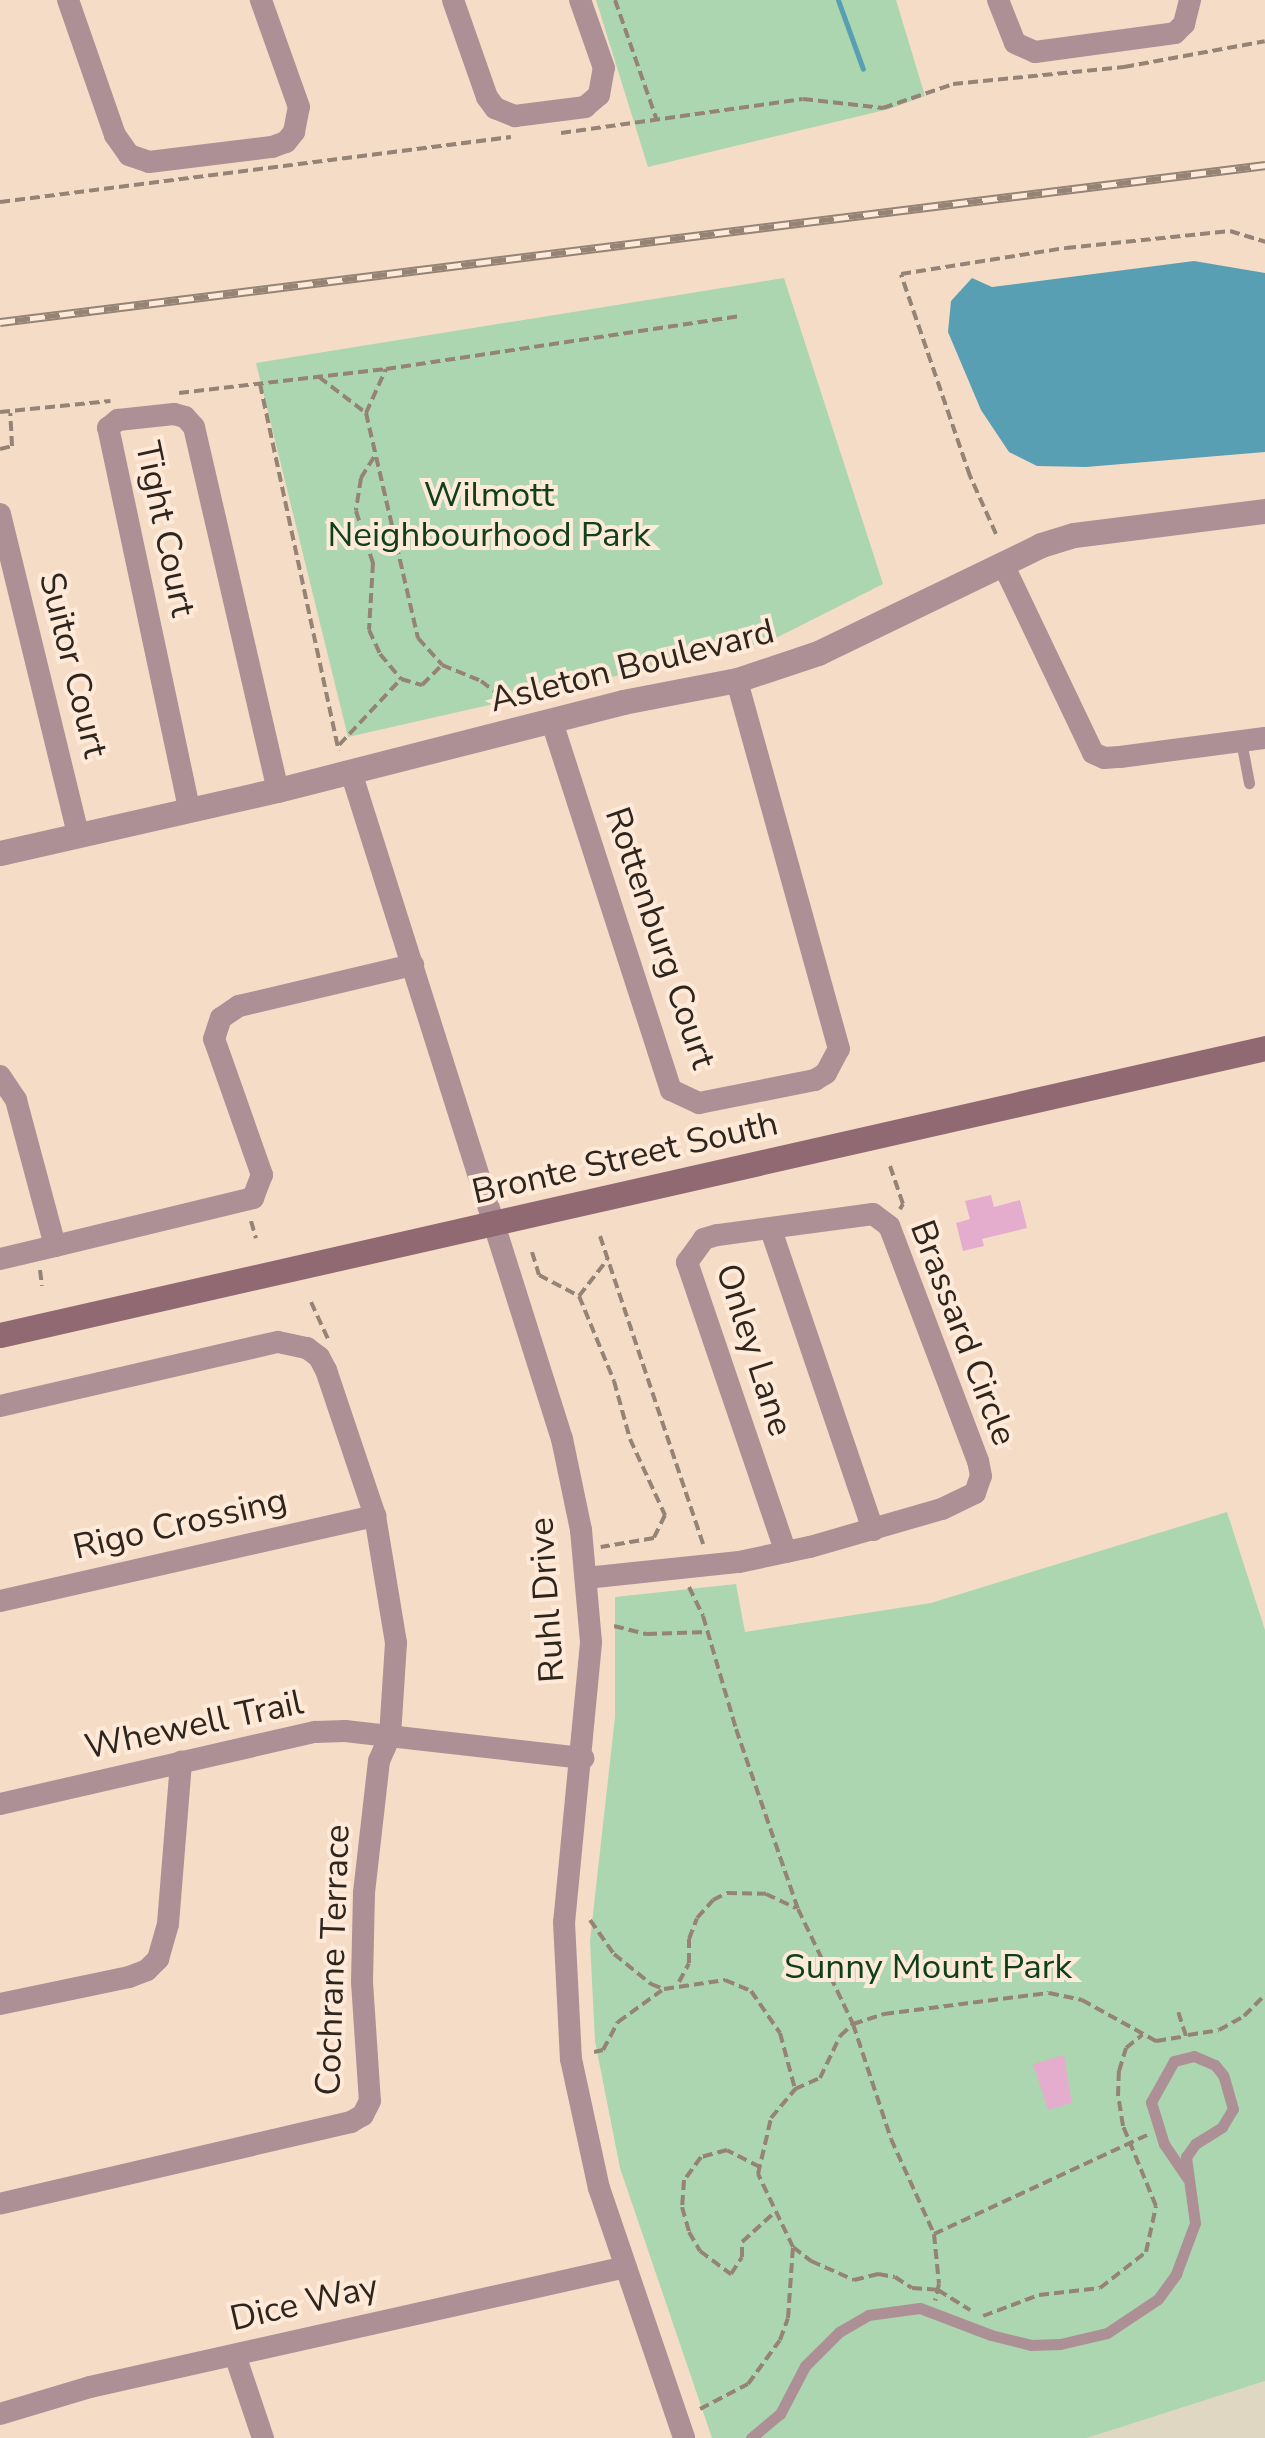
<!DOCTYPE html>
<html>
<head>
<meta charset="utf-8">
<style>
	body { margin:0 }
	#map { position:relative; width:1265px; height:2438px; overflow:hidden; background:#f5dcc7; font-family:"Nunito Sans",sans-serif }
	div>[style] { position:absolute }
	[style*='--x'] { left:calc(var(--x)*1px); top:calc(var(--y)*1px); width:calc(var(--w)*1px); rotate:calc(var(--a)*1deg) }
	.education>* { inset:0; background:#dfd7c2 }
	.green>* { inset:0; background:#abd6b0 }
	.water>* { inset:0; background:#589fb3 }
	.stream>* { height:5px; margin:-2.5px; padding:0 2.5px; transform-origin:2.5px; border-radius:2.5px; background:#589fb3 }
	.building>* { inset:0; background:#e5adcd }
	.path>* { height:4px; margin-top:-2px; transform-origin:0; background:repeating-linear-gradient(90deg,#958375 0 10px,transparent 0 15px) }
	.service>* { height:11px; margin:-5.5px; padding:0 5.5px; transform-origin:5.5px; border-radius:5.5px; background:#ad9096 }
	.minor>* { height:22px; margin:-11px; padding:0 11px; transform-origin:11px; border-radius:11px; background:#ad9096 }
	.tertiary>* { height:25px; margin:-12.5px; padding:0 12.5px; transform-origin:12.5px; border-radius:12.5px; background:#ad9096 }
	.secondary>* { height:25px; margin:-12.5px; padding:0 12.5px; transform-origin:12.5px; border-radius:12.5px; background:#916972 }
	.rail>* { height:9px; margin-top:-4.5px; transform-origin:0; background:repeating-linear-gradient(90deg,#ffead9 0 15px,#958475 0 30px); box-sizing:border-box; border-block:2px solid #958475 }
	span { translate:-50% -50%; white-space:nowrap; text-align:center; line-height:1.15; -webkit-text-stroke:8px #ffead9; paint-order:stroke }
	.park-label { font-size:35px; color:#0c411a }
	.street-label { font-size:35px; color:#2e251d }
</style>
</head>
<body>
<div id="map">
	<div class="education">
		<div style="clip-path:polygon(1265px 2381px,1265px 2438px,1087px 2438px)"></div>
	</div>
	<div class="green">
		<div style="clip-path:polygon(596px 0,896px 0,925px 96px,889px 109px,648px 167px)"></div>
		<div style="clip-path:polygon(784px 278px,883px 584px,770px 641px,348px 737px,256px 363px)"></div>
		<div style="clip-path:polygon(1227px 1512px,1265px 1630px,1265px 2381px,1087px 2438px,712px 2438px,620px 2168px,595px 2041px,590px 1941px,615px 1717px,615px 1597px,736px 1584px,745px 1632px,931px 1603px)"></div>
	</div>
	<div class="water">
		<div style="clip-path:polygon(1194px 261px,1265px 273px,1265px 452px,1086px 467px,1037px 466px,1009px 452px,981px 410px,948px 332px,951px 301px,972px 278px,992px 287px)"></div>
	</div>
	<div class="stream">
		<div style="--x:838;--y:0;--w:73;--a:70.1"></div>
	</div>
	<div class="building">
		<div style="clip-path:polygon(991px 1195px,994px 1207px,1020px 1200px,1027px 1228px,982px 1239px,984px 1246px,963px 1251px,956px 1223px,970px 1219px,965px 1201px)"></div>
		<div style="clip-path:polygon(1064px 2055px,1072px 2103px,1048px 2110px,1033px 2064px)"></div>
	</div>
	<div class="path">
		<div style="--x:615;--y:0;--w:125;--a:70.8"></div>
		<div style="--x:561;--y:133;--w:244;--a:-8"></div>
		<div style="--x:803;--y:99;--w:81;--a:6.4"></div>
		<div style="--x:883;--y:108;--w:74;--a:-18.9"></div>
		<div style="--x:953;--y:84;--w:172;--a:-5.7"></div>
		<div style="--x:1124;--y:67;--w:143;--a:-10.4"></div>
		<div style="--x:0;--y:202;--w:515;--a:-7.25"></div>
		<div style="--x:319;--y:377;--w:59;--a:37.5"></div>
		<div style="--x:366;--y:413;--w:231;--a:77"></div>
		<div style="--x:418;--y:638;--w:36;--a:48"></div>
		<div style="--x:442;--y:665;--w:42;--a:22.3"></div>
		<div style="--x:481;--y:681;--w:41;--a:37.1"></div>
		<div style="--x:260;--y:384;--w:375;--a:77.9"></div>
		<div style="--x:179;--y:393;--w:208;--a:-6.6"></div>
		<div style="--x:386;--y:369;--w:360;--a:-8.5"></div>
		<div style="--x:0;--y:412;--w:111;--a:-5.7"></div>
		<div style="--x:366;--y:413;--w:48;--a:-65.6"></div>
		<div style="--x:0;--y:449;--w:12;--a:-14"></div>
		<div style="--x:12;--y:446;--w:33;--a:-93"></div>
		<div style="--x:374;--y:457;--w:25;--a:122"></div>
		<div style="--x:361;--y:478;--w:33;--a:99"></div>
		<div style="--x:356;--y:511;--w:55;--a:71.9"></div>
		<div style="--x:373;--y:563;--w:67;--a:93.4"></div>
		<div style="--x:369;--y:630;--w:26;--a:65"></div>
		<div style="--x:380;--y:654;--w:33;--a:50"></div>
		<div style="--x:401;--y:679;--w:22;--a:16"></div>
		<div style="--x:422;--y:685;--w:28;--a:-45"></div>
		<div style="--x:996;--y:534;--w:64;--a:-114.1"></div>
		<div style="--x:970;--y:476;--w:213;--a:-108.9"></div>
		<div style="--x:901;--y:274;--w:167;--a:-9"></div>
		<div style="--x:1066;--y:248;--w:165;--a:-5.9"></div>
		<div style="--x:1230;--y:231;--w:37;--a:17"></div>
		<div style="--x:339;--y:745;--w:91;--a:-46.8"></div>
		<div style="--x:890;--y:1166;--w:40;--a:71.1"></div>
		<div style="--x:903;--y:1204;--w:6;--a:121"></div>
		<div style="--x:251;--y:1221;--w:18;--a:74"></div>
		<div style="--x:600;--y:1236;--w:325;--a:71.5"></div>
		<div style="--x:532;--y:1252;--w:24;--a:73"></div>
		<div style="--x:539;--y:1275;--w:45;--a:27.7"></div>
		<div style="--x:579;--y:1296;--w:92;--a:67.6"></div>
		<div style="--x:614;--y:1381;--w:60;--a:74.6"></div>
		<div style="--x:630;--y:1439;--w:84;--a:65.3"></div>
		<div style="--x:665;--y:1515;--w:25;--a:116"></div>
		<div style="--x:654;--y:1538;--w:54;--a:170.4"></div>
		<div style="--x:40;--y:1270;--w:16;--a:83"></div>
		<div style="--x:579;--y:1296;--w:46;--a:-52.1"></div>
		<div style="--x:311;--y:1302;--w:41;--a:65.3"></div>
		<div style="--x:689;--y:1587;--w:32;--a:64"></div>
		<div style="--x:703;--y:1616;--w:118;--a:73.7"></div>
		<div style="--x:736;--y:1729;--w:190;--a:71"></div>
		<div style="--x:798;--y:1909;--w:127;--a:64.4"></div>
		<div style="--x:853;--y:2024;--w:121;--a:71.7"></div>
		<div style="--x:891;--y:2139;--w:104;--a:65.6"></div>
		<div style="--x:934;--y:2234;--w:50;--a:84.3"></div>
		<div style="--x:939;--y:2284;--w:17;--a:103"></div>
		<div style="--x:614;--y:1626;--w:34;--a:14"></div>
		<div style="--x:647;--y:1634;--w:60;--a:-1.9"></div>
		<div style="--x:590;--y:1920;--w:42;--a:54.8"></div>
		<div style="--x:614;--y:1954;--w:48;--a:39"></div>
		<div style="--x:651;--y:1984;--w:14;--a:21"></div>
		<div style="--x:664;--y:1989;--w:62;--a:-8.4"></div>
		<div style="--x:725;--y:1980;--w:28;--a:23"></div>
		<div style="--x:751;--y:1991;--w:51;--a:55.4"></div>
		<div style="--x:780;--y:2033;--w:58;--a:75"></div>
		<div style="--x:795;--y:2089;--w:27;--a:-24"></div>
		<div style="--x:820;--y:2078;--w:47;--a:-64.5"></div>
		<div style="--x:840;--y:2036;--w:18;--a:-43"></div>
		<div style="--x:853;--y:2024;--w:33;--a:-18"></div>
		<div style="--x:884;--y:2014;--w:166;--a:-7.3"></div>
		<div style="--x:1049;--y:1993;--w:34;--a:12"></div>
		<div style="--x:1082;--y:2000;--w:85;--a:29"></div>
		<div style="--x:1156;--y:2041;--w:30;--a:-9"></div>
		<div style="--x:1186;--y:2036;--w:25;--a:-108"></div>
		<div style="--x:679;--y:1982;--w:21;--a:-62"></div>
		<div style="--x:689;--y:1963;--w:24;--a:-90"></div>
		<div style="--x:689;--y:1939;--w:22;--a:-69"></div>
		<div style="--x:697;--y:1918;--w:24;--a:-48"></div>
		<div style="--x:713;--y:1900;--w:16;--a:-27"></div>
		<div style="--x:727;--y:1893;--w:39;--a:1"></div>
		<div style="--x:766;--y:1894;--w:33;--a:25"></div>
		<div style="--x:1188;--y:2035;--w:31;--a:-9"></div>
		<div style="--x:1219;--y:2030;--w:29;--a:-29"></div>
		<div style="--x:1244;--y:2016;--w:30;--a:-45"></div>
		<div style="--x:594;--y:2052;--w:9;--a:-13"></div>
		<div style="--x:603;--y:2050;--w:32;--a:-62"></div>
		<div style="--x:618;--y:2022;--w:54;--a:-36"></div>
		<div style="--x:760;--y:2167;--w:37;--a:-153"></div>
		<div style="--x:727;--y:2150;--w:27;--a:165"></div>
		<div style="--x:701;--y:2157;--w:29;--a:126"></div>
		<div style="--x:684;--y:2180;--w:27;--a:94"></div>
		<div style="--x:682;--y:2207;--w:26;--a:74"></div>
		<div style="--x:689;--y:2232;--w:22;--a:60"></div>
		<div style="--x:700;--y:2251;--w:39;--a:37"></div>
		<div style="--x:731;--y:2274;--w:20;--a:-57"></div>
		<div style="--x:742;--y:2257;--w:15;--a:-90"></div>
		<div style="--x:742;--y:2242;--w:45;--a:-42.3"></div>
		<div style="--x:934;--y:2234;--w:235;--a:-24.9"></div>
		<div style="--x:793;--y:2247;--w:23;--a:38"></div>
		<div style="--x:811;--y:2261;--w:47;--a:23.8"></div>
		<div style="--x:854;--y:2280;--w:25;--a:-14"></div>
		<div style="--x:878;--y:2274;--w:17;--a:10"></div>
		<div style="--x:895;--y:2277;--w:20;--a:33"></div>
		<div style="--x:912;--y:2288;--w:26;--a:4"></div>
		<div style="--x:938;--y:2290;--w:38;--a:32"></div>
		<div style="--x:983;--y:2316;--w:60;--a:-20.6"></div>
		<div style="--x:1039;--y:2295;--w:61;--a:-6.5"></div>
		<div style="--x:1100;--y:2288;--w:58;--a:-38"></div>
		<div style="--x:1146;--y:2252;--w:47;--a:-77.7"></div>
		<div style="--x:1156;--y:2206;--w:87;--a:-112.4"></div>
		<div style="--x:1123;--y:2126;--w:30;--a:-99"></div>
		<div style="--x:1118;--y:2096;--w:25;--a:-88"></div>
		<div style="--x:1119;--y:2071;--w:24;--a:-73"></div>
		<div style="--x:1126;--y:2048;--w:21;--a:-39"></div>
		<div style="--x:700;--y:2409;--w:54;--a:-27.5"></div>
		<div style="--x:748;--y:2384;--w:54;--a:-54"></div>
		<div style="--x:780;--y:2340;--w:23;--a:-70"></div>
		<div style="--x:788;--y:2318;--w:71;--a:-86"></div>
		<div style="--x:793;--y:2247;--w:81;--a:-115.6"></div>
		<div style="--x:758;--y:2174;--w:57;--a:-76.9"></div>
		<div style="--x:771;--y:2118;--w:38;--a:-50"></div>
	</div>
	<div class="service">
		<div style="--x:1241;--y:741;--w:43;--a:79.2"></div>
		<div style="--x:751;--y:2438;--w:38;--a:-40"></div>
		<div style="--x:780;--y:2414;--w:54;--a:-62.5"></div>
		<div style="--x:805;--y:2366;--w:48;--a:-45"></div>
		<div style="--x:839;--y:2332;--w:34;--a:-30"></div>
		<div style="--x:868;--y:2315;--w:52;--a:-7.7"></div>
		<div style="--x:920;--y:2308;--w:76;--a:20.8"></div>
		<div style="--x:991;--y:2335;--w:41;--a:14"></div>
		<div style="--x:1031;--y:2345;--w:29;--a:-2"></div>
		<div style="--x:1060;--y:2344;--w:48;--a:-13.2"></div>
		<div style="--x:1107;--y:2333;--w:61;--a:-33.7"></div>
		<div style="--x:1158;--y:2299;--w:31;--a:-54"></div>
		<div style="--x:1176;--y:2274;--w:54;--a:-69.6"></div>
		<div style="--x:1195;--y:2223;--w:67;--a:-97.8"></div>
		<div style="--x:1186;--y:2157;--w:16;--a:-55"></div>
		<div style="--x:1195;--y:2144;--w:32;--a:-32"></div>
		<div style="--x:1222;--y:2127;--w:21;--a:-59"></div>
		<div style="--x:1233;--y:2109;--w:35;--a:-106"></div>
		<div style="--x:1223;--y:2075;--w:13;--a:-129"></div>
		<div style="--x:1215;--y:2065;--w:23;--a:-157"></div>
		<div style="--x:1194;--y:2056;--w:21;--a:166"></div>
		<div style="--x:1174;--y:2061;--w:47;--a:119.3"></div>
		<div style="--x:1151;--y:2102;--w:44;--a:72.8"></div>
		<div style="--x:1164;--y:2144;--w:42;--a:55.6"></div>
	</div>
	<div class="minor">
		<div style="--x:68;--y:0;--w:143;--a:70.8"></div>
		<div style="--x:115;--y:135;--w:24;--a:55"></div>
		<div style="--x:129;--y:155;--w:21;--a:19"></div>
		<div style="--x:149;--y:162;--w:124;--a:-7"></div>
		<div style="--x:272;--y:147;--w:15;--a:-20"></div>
		<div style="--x:286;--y:142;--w:13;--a:-51"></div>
		<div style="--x:294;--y:132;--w:25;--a:-79"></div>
		<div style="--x:299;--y:107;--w:114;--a:-109.6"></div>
		<div style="--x:453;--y:0;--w:103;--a:70.7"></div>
		<div style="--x:487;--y:97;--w:14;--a:54"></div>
		<div style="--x:495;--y:108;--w:22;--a:22"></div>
		<div style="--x:515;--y:116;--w:71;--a:-7.3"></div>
		<div style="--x:585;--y:107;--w:18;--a:-41"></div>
		<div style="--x:599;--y:95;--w:27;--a:-80"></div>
		<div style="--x:604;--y:68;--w:72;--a:-109.4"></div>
		<div style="--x:998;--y:0;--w:46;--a:68.4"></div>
		<div style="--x:1015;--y:43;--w:22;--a:24"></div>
		<div style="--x:1035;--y:52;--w:141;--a:-7.7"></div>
		<div style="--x:1175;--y:33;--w:13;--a:-45"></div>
		<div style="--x:1184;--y:24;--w:25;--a:-76"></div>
		<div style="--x:0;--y:514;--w:328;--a:76.3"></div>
		<div style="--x:1003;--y:564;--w:209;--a:64.5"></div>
		<div style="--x:1093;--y:753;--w:12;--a:24"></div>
		<div style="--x:1104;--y:758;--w:16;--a:-4"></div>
		<div style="--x:1120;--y:757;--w:146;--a:-7.5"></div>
		<div style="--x:552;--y:722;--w:387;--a:72.1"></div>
		<div style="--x:671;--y:1090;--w:31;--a:25"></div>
		<div style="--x:699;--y:1103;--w:118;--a:-11.2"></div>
		<div style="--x:815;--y:1080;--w:13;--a:-32"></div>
		<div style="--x:826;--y:1073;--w:27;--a:-62"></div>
		<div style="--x:839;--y:1049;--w:383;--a:-105.5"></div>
		<div style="--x:351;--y:772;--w:700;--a:72.45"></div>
		<div style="--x:562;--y:1439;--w:93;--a:78.2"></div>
		<div style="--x:581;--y:1530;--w:113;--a:84.9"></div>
		<div style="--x:591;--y:1643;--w:280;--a:95.5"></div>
		<div style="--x:564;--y:1922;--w:137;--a:87.1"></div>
		<div style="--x:571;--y:2059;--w:132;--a:77.8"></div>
		<div style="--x:599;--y:2188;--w:264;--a:71.2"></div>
		<div style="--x:189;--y:808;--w:389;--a:-102"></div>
		<div style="--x:108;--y:428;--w:13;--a:-39"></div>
		<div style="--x:118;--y:420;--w:56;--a:-6.1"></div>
		<div style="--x:174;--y:414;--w:11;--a:15"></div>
		<div style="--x:185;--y:417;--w:13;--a:48"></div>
		<div style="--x:194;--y:427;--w:373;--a:77"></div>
		<div style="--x:0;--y:1076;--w:29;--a:56"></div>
		<div style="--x:16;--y:1100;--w:151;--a:75"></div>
		<div style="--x:55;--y:1246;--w:57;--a:166.7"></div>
		<div style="--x:771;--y:1230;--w:317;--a:71.2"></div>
		<div style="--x:55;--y:1246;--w:204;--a:-13.6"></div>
		<div style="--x:253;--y:1198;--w:25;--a:-69"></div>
		<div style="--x:262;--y:1175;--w:144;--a:-109.4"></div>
		<div style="--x:214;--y:1039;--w:22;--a:-72"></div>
		<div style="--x:221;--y:1018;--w:22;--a:-34"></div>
		<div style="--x:239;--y:1006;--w:179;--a:-13.3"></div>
		<div style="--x:0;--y:1406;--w:285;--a:-13"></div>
		<div style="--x:278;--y:1342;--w:30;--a:12"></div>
		<div style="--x:307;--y:1348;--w:15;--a:37"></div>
		<div style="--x:319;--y:1357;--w:15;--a:62"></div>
		<div style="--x:326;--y:1370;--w:154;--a:71.4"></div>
		<div style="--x:375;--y:1516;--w:129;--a:80.6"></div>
		<div style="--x:396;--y:1643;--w:93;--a:93.7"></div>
		<div style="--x:390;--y:1736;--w:27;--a:114"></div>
		<div style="--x:379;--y:1761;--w:133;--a:96.5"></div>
		<div style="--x:364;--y:1893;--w:89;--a:91.3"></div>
		<div style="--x:362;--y:1982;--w:119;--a:86.2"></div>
		<div style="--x:370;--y:2101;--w:16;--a:117"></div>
		<div style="--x:363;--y:2115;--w:14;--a:150"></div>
		<div style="--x:351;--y:2122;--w:360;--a:166.9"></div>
		<div style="--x:586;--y:1578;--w:154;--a:-6"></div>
		<div style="--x:739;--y:1562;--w:48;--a:-12"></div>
		<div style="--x:786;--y:1552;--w:25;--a:-12"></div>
		<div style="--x:810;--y:1547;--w:137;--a:-16.1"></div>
		<div style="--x:942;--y:1509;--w:37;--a:-26"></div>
		<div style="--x:975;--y:1493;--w:18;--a:-71"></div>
		<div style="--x:981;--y:1476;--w:15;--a:-101"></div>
		<div style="--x:978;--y:1461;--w:251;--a:-110.7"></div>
		<div style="--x:889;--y:1226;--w:20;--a:-143"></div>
		<div style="--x:873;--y:1214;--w:157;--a:172.3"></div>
		<div style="--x:717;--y:1235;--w:14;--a:163"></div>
		<div style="--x:704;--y:1239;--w:29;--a:126"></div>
		<div style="--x:687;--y:1262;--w:306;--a:71.2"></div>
		<div style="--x:0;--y:1601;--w:385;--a:-12.8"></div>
		<div style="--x:0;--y:1804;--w:323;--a:-12.9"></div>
		<div style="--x:315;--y:1732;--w:30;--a:-2"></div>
		<div style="--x:345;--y:1731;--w:240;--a:6.5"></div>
		<div style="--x:0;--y:2004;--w:132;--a:-11.8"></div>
		<div style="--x:129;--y:1977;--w:19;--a:-21"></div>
		<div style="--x:147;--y:1970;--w:16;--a:-45"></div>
		<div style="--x:158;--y:1959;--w:36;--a:-74"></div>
		<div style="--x:168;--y:1924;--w:163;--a:-85.4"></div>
		<div style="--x:235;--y:2355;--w:88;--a:71.4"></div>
		<div style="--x:0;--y:2414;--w:94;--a:-16.7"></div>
		<div style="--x:90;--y:2387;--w:549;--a:-12.62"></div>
	</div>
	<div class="tertiary">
		<div style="--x:0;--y:853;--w:285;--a:-12.8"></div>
		<div style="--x:278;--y:790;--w:356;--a:-14.3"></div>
		<div style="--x:623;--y:702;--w:116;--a:-10.9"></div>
		<div style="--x:737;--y:680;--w:85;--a:-18.4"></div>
		<div style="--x:818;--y:653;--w:248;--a:-25.8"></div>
		<div style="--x:1041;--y:545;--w:34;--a:-17"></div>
		<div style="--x:1074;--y:535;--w:193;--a:-7.2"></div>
	</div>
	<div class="secondary">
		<div style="--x:0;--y:1335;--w:1297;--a:-12.78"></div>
	</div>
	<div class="rail">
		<div style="--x:0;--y:322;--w:1275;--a:-7.07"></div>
	</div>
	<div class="park-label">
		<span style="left:489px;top:515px">Wilmott<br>Neighbourhood Park</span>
		<span style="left:928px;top:1967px">Sunny Mount Park</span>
	</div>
	<div class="street-label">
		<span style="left:165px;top:529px;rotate:78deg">Tight Court</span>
		<span style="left:73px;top:665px;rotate:76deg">Suitor Court</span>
		<span style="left:632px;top:666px;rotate:-14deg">Asleton Boulevard</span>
		<span style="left:660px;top:938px;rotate:71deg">Rottenburg Court</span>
		<span style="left:625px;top:1158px;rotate:-13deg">Bronte Street South</span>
		<span style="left:963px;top:1333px;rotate:69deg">Brassard Circle</span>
		<span style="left:754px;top:1350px;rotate:72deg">Onley Lane</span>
		<span style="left:180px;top:1524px;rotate:-13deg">Rigo Crossing</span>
		<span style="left:547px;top:1600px;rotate:-94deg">Ruhl Drive</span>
		<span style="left:194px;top:1725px;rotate:-12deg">Whewell Trail</span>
		<span style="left:333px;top:1960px;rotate:-88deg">Cochrane Terrace</span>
		<span style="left:304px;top:2303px;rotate:-13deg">Dice Way</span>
	</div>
</div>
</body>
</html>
